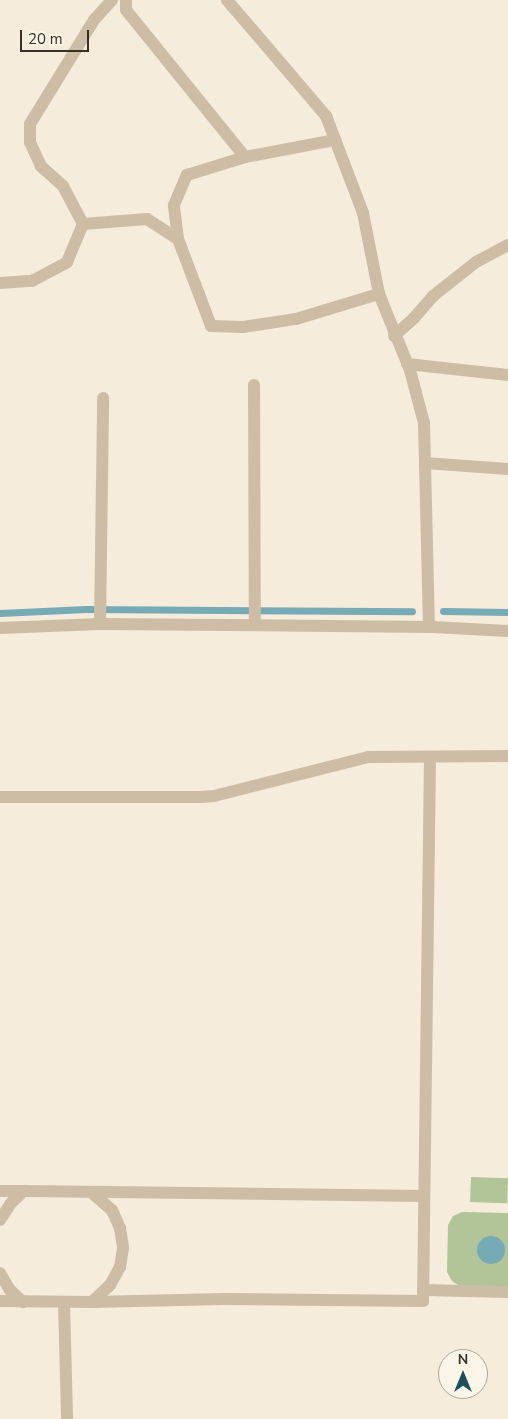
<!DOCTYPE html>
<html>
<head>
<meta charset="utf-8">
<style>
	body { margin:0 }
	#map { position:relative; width:508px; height:1419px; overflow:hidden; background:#f5ecdb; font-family:"Nunito Sans",sans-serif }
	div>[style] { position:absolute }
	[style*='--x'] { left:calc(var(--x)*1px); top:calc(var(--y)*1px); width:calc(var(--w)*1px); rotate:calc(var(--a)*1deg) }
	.green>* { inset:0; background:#b1c599; transform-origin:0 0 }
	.water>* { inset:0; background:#76abb5 }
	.round { border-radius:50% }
	.stream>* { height:7px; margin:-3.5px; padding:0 3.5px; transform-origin:3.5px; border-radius:3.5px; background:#76abb5 }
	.minor>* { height:12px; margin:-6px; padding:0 6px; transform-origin:6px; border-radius:6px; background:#cebda5 }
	span { translate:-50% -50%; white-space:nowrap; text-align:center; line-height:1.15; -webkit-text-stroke:5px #fbf5e8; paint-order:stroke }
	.north { position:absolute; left:438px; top:1349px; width:50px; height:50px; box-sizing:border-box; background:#fbf5e8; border:1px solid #ada69b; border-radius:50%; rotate:0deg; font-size:14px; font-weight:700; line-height:20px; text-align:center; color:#392f27 }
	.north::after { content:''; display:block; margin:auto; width:18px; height:22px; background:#18525f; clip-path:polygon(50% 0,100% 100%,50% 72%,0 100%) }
	.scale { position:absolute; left:20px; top:30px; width:69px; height:22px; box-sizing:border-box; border:2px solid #392f27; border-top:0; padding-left:6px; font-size:15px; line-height:18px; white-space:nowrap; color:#392f27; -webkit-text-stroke:4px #fbf5e8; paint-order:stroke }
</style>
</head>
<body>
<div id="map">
	<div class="green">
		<div style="left:471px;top:1177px;width:37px;height:25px;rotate:2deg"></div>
		<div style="clip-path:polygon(462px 1212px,508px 1213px,508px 1287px,461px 1287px,452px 1281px,447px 1272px,448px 1225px,453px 1216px)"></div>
	</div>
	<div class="water">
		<div class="round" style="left:477px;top:1236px;width:28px;height:28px"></div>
	</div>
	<div class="stream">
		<div style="--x:443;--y:611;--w:65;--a:0.9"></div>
		<div style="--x:0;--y:613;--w:86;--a:-2.7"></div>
		<div style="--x:86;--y:609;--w:326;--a:0.4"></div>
	</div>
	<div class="minor">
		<div style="--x:126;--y:0;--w:10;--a:90"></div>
		<div style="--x:126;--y:10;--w:189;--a:51"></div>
		<div style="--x:227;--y:0;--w:153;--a:49.5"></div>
		<div style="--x:326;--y:116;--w:104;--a:69.1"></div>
		<div style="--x:363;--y:213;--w:83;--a:78.8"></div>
		<div style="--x:379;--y:294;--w:82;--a:67.8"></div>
		<div style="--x:410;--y:370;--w:55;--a:75.2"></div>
		<div style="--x:424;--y:423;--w:204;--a:88.6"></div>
		<div style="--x:83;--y:224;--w:64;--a:-4.5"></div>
		<div style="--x:147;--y:219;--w:37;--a:33"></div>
		<div style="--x:178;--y:239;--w:93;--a:69.2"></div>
		<div style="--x:211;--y:326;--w:32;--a:2"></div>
		<div style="--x:243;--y:327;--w:54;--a:-8.6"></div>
		<div style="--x:296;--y:319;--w:87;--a:-16.8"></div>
		<div style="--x:83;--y:224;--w:43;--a:-117.8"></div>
		<div style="--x:63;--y:186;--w:30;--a:-138"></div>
		<div style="--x:41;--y:166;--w:26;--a:-115"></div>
		<div style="--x:30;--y:142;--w:18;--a:-90"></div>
		<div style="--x:30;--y:124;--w:122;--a:-58.4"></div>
		<div style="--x:94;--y:20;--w:27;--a:-48"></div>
		<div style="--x:178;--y:239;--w:34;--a:-97"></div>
		<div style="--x:174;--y:205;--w:33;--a:-67"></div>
		<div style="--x:187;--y:175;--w:61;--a:-17.2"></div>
		<div style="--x:245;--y:157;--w:92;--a:-10.7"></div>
		<div style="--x:0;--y:283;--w:32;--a:-4"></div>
		<div style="--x:32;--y:281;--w:40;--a:-28"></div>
		<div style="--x:67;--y:262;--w:41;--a:-67.2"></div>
		<div style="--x:394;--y:336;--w:27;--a:-42"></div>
		<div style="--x:414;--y:318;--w:29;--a:-49"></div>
		<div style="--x:433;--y:296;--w:55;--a:-38.3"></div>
		<div style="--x:476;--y:262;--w:36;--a:-28"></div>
		<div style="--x:407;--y:364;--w:102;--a:6.2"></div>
		<div style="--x:254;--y:385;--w:240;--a:89.8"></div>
		<div style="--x:425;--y:463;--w:83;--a:4.1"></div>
		<div style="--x:100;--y:624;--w:226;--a:-89.2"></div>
		<div style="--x:0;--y:628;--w:100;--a:-2.3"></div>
		<div style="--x:100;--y:624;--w:333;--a:0.5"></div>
		<div style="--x:433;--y:627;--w:75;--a:3.1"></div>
		<div style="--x:0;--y:797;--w:200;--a:0"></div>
		<div style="--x:200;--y:797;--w:14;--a:-4"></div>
		<div style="--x:214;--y:796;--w:159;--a:-14.2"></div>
		<div style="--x:368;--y:757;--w:140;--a:-0.4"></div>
		<div style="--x:0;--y:1191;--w:24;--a:0"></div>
		<div style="--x:91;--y:1192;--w:28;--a:41"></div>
		<div style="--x:112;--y:1210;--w:20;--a:66"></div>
		<div style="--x:120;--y:1228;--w:20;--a:81"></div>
		<div style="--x:123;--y:1248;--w:19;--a:99"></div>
		<div style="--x:120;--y:1267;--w:21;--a:119"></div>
		<div style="--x:110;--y:1285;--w:25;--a:137"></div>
		<div style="--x:0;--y:1220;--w:20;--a:-57"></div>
		<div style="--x:11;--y:1203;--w:18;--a:-43"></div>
		<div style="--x:24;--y:1191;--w:400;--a:0.7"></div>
		<div style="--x:0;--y:1273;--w:20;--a:60"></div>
		<div style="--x:10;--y:1290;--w:18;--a:43"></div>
		<div style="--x:423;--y:1290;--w:85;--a:1.3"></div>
		<div style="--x:0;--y:1301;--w:92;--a:0.6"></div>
		<div style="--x:92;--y:1302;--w:132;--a:-1.3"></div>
		<div style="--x:224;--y:1299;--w:199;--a:0.6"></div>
		<div style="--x:423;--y:1301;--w:543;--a:-89.26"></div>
		<div style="--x:64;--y:1302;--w:117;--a:88.5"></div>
	</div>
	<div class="north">N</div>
	<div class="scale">20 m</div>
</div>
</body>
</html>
